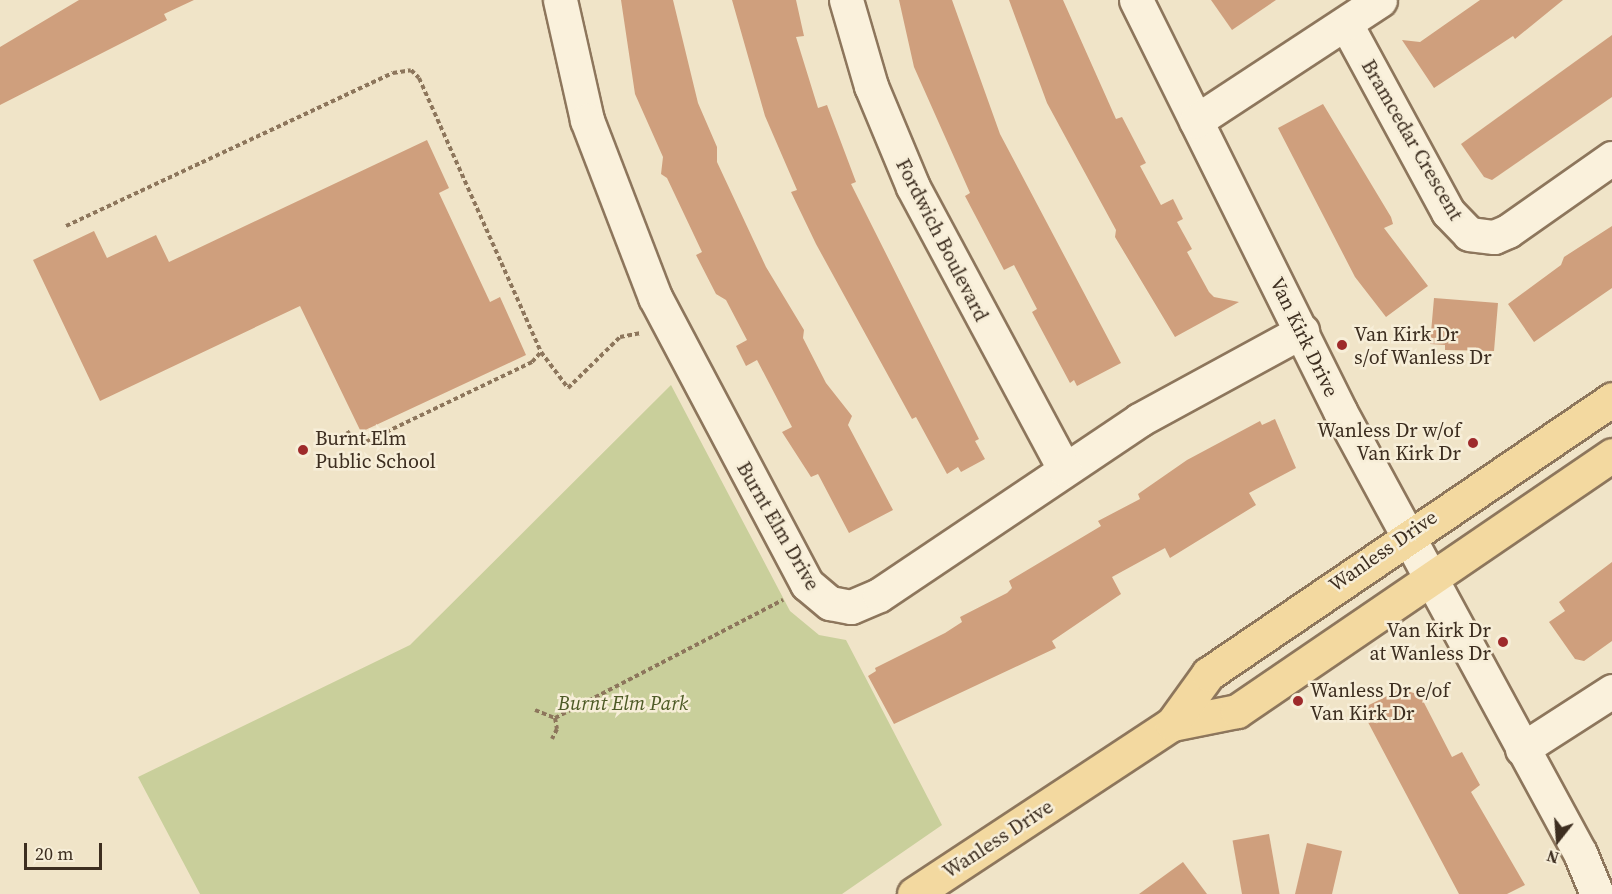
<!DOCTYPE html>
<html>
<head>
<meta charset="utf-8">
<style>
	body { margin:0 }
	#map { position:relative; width:1612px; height:894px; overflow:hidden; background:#f0e4c8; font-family:"Source Serif 4",serif }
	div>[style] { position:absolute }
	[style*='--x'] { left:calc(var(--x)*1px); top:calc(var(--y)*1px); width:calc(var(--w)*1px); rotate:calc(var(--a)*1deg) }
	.green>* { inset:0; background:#c9cf9b }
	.building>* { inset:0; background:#cf9f7d; transform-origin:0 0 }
	.path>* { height:4px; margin-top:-2px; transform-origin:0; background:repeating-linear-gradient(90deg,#8d765c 0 4.5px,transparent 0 7.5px) }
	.roads { filter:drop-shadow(2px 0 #8d765c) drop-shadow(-2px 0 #8d765c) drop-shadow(0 2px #8d765c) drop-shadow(0 -2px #8d765c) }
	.minor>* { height:33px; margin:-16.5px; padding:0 16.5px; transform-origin:16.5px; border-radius:16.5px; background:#faf1dc }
	.major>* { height:33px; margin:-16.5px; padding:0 16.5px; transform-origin:16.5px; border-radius:16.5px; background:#f3d9a0 }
	.dots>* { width:16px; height:16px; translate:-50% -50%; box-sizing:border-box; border:3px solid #f7eed8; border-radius:50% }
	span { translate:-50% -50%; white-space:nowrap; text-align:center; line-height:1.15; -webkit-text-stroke:5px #f7eed8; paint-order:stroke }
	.street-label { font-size:20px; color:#3d2e20 }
	.poi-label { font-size:20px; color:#3d2e20 }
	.left { translate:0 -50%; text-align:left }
	.right { translate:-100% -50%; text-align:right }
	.park-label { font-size:20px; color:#4d5a26; font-style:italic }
	.north { position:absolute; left:1528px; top:810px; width:60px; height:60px; -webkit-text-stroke:4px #f7eed8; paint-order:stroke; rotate:197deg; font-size:16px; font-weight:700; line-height:24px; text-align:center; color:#3d2e20 }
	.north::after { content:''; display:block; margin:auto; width:21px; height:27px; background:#3d2e20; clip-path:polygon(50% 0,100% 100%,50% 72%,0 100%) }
	.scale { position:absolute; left:24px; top:843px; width:78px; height:27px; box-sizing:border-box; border:3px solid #3d2e20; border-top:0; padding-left:8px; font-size:18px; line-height:21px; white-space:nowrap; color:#3d2e20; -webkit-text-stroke:4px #f7eed8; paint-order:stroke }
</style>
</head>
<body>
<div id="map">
	<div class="green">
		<div style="clip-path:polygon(671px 385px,790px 611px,819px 635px,846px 640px,942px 825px,842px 894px,200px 894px,138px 777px,410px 645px)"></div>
	</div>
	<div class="building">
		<div style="clip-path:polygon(79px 0,194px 0,164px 14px,167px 20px,0 105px,0 47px)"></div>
		<div style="clip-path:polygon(621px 0,673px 0,698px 103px,717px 147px,717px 162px,766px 267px,804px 330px,803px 338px,826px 383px,852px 416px,848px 425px,893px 510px,849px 533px,818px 474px,811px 477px,782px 432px,792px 427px,757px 360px,746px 366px,736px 346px,747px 340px,726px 300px,716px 294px,696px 255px,702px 252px,667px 178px,661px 174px,663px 157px,635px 94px)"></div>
		<div style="clip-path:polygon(732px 0,796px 0,804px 36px,796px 37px,818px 108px,827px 105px,856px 182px,851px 184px,979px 439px,975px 441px,985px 459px,961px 472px,958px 467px,947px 474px,916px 417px,912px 419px,816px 244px,791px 192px,797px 190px,765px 116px)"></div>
		<div style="clip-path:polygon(899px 0,952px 0,1000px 134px,1121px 363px,1077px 386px,1074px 380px,1070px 383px,1032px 312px,1037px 309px,1014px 265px,1004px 270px,965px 196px,970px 193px,914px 67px)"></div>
		<div style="clip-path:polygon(1009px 0,1063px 0,1116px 119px,1122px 117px,1146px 163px,1140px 166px,1161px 205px,1173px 199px,1183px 219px,1177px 222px,1192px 249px,1187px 252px,1209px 292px,1214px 297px,1239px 302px,1175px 337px,1115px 237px,1116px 230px,1047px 103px)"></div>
		<div style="clip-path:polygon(1211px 0,1276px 0,1232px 30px)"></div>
		<div style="clip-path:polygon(1480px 0,1563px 0,1515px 39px,1513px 36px,1434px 88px,1402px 40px,1420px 42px)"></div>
		<div style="clip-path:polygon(1612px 35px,1612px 97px,1492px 180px,1484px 177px,1461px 144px)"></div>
		<div style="clip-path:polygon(1323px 104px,1391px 217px,1393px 224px,1384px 228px,1428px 286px,1386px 317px,1355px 277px,1278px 128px)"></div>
		<div style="clip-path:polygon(427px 140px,449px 188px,439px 193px,490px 302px,500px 297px,526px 355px,361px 432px,300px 306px,100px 401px,33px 260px,94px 231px,107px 258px,156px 235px,169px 262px)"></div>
		<div style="clip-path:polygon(1612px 226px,1612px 288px,1534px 342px,1508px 304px,1561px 265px,1564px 257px)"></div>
		<div style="clip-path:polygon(1434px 298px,1498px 303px,1494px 351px,1445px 350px,1445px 345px,1430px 344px)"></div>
		<div style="clip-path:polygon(1275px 419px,1296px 468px,1249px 493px,1256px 505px,1170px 558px,1165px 548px,1112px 577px,1121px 594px,1052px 641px,1056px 648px,894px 724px,868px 676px,876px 671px,875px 668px,945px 633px,962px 622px,960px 617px,1007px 593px,1012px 588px,1009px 581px,1101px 526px,1098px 521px,1140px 499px,1138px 494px,1187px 460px,1260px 421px,1262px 425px)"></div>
		<div style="clip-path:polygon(1612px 562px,1612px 641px,1584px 661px,1575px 659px,1549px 622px,1565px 611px,1559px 602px)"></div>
		<div style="clip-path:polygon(1401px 689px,1420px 695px,1452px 757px,1462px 752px,1480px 785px,1471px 792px,1525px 885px,1507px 894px,1459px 894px,1361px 709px)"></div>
		<div style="left:1269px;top:834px;width:61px;height:37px;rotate:80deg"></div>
		<div style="clip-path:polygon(1307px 843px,1342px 851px,1332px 894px,1295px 894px)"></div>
		<div style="clip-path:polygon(1183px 862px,1207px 894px,1139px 894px)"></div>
	</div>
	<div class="path">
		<div style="--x:66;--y:226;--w:361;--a:-25.1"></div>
		<div style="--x:393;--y:73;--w:18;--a:-9"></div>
		<div style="--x:411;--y:70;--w:11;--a:45"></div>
		<div style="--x:419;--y:78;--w:300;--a:66"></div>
		<div style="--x:541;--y:352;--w:45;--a:53.1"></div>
		<div style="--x:568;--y:388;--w:73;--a:-44.4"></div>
		<div style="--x:620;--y:337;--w:20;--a:-11"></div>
		<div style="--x:347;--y:431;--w:18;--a:49"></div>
		<div style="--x:359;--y:445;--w:192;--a:-25.6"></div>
		<div style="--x:532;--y:362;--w:13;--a:-48"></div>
		<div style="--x:535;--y:710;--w:22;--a:22"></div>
		<div style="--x:555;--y:718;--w:11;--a:80"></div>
		<div style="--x:557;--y:729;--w:11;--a:117"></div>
		<div style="--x:555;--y:718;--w:257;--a:-27.4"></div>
	</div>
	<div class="roads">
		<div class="minor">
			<div style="--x:560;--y:0;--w:123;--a:77.3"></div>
			<div style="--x:587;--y:120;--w:190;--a:69"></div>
			<div style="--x:655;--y:297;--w:325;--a:62.1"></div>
			<div style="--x:807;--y:584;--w:30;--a:40"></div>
			<div style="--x:830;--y:603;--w:21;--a:11"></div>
			<div style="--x:851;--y:607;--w:30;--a:-23"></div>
			<div style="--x:879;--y:595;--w:313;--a:-33.9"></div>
			<div style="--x:1139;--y:420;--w:186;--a:-28.6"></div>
			<div style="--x:846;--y:0;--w:90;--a:73.8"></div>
			<div style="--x:871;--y:86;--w:109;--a:67.4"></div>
			<div style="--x:913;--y:187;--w:320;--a:61.8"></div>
			<div style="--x:1136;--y:0;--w:459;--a:63.6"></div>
			<div style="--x:1340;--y:411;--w:503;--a:61.5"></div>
			<div style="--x:1580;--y:853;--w:44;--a:67.5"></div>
			<div style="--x:1346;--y:24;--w:214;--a:61.5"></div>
			<div style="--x:1448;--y:212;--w:30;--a:46"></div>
			<div style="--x:1469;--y:234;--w:25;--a:7"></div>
			<div style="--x:1494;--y:237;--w:15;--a:-23"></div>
			<div style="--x:1508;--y:231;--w:127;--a:-35.1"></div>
			<div style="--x:1196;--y:121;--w:220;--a:-33.3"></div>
			<div style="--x:1522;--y:749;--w:107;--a:-32.8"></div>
		</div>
		<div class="major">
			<div style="--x:1172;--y:724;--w:66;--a:-11.3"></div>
			<div style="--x:1237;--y:711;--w:454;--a:-34.3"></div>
			<div style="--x:914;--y:894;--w:309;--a:-33.4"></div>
			<div style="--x:1172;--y:724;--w:62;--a:-54.2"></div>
			<div style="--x:1208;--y:674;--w:489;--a:-34.2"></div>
		</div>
	</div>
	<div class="dots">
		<div style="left:1342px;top:345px;background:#9e2a2b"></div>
		<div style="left:1473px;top:443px;background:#9e2a2b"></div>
		<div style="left:303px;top:450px;background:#9e2a2b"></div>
		<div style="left:1503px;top:642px;background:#9e2a2b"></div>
		<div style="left:1298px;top:701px;background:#9e2a2b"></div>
	</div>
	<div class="street-label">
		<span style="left:1412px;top:140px;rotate:60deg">Bramcedar Crescent</span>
		<span style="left:942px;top:240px;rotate:63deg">Fordwich Boulevard</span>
		<span style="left:1304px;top:337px;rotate:64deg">Van Kirk Drive</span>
		<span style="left:778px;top:526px;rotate:60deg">Burnt Elm Drive</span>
		<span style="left:1383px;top:551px;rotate:-35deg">Wanless Drive</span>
		<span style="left:998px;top:839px;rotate:-33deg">Wanless Drive</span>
	</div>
	<div class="poi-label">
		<span class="left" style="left:1354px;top:346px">Van Kirk Dr<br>s/of Wanless Dr</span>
		<span class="right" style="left:1461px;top:442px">Wanless Dr w/of<br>Van Kirk Dr</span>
		<span class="left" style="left:315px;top:450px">Burnt Elm<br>Public School</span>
		<span class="right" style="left:1491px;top:642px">Van Kirk Dr<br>at Wanless Dr</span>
		<span class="left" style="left:1310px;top:702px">Wanless Dr e/of<br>Van Kirk Dr</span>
	</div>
	<div class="park-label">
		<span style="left:623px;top:703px">Burnt Elm Park</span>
	</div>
	<div class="north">N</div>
	<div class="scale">20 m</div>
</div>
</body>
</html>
